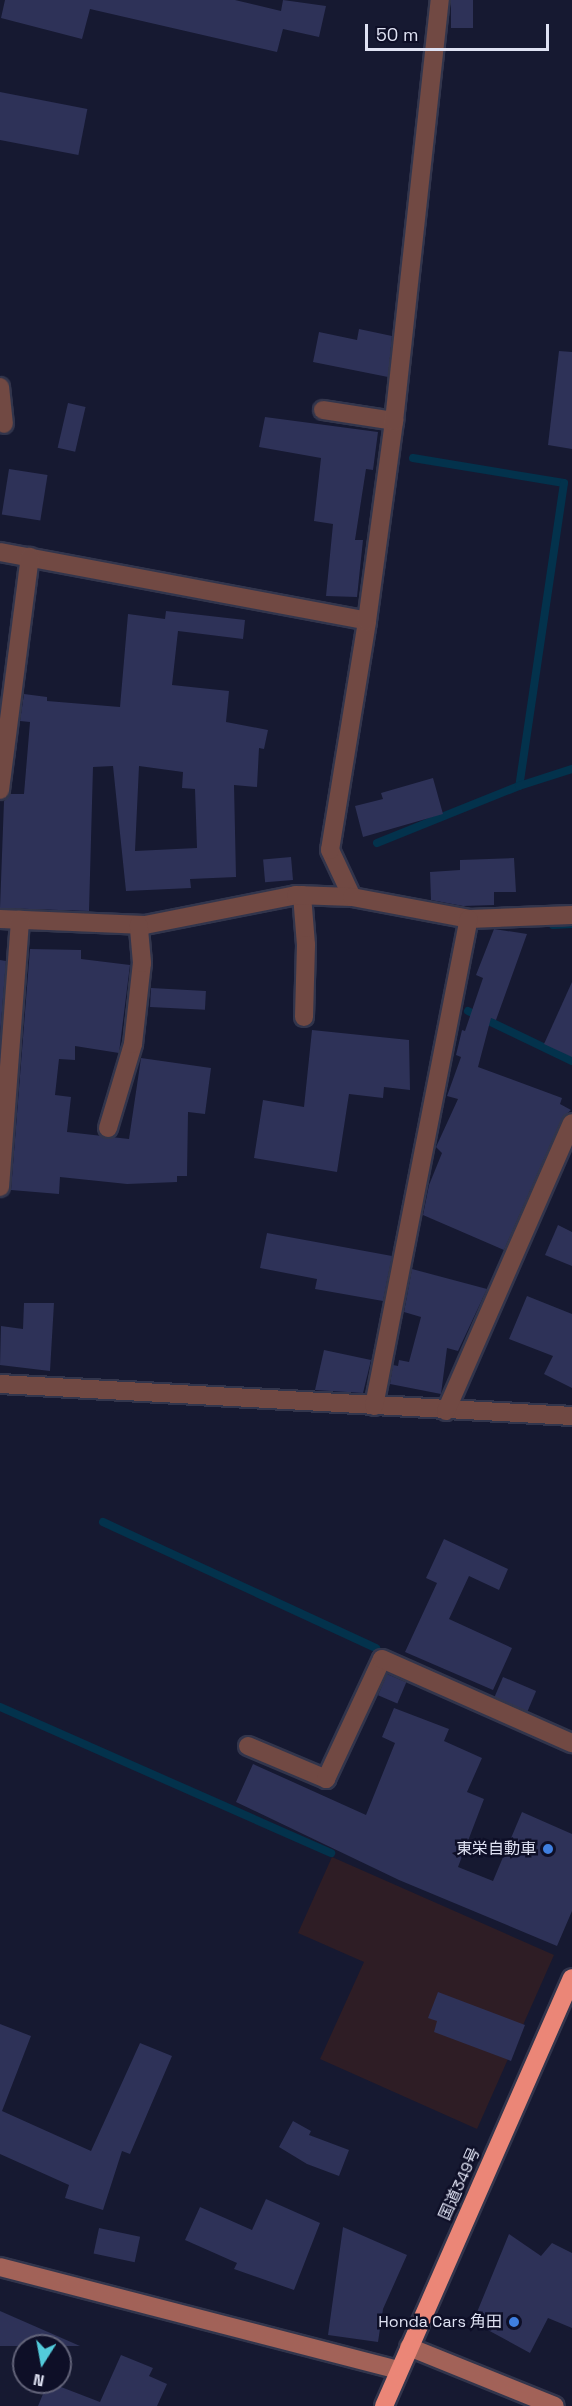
<!DOCTYPE html>
<html>
<head>
<meta charset="utf-8">
<style>
	body { margin:0 }
	#map { position:relative; width:572px; height:2406px; overflow:hidden; background:#161931; font-family:"Space Grotesk","Noto Sans JP",sans-serif }
	div>[style] { position:absolute }
	[style*='--x'] { left:calc(var(--x)*1px); top:calc(var(--y)*1px); width:calc(var(--w)*1px); rotate:calc(var(--a)*1deg) }
	.industrial>* { inset:0; background:#2e1d25 }
	.stream>* { height:8px; margin:-4px; padding:0 4px; transform-origin:4px; border-radius:4px; background:#03324c }
	.building>* { inset:0; background:#2e3258; transform-origin:0 0 }
	.roads { filter:drop-shadow(2px 0 #32354c) drop-shadow(-2px 0 #32354c) drop-shadow(0 2px #32354c) drop-shadow(0 -2px #32354c) }
	.street>* { height:18px; margin:-9px; padding:0 9px; transform-origin:9px; border-radius:9px; background:#714943 }
	.secondary>* { height:18px; margin:-9px; padding:0 9px; transform-origin:9px; border-radius:9px; background:#a26258 }
	.highway>* { height:18px; margin:-9px; padding:0 9px; transform-origin:9px; border-radius:9px; background:#eb8677 }
	.dots>* { width:16px; height:16px; translate:-50% -50%; box-sizing:border-box; border:3px solid #0e0f27; border-radius:50% }
	span { translate:-50% -50%; white-space:nowrap; text-align:center; line-height:1.15; -webkit-text-stroke:5px #0e0f27; paint-order:stroke }
	.poi-label { font-size:16px; color:#dfe2f3 }
	.right { translate:-100% -50%; text-align:right }
	.street-label { font-size:16px; color:#dfe2f3 }
	.north { position:absolute; left:12px; top:2334px; width:60px; height:60px; box-sizing:border-box; background:#0e0f27; border:2px solid #626379; border-radius:50%; rotate:191deg; font-size:16px; font-weight:700; line-height:24px; text-align:center; color:#dfe2f3 }
	.north::after { content:''; display:block; margin:auto; width:21px; height:27px; background:#53cbdb; clip-path:polygon(50% 0,100% 100%,50% 72%,0 100%) }
	.scale { position:absolute; left:365px; top:24px; width:184px; height:27px; box-sizing:border-box; border:3px solid #dfe2f3; border-top:0; padding-left:8px; font-size:18px; line-height:21px; white-space:nowrap; color:#dfe2f3; -webkit-text-stroke:4px #0e0f27; paint-order:stroke }
</style>
</head>
<body>
<div id="map">
	<div class="industrial">
		<div style="clip-path:polygon(332px 1857px,554px 1955px,477px 2129px,320px 2059px,364px 1962px,298px 1933px)"></div>
	</div>
	<div class="stream">
		<div style="--x:413;--y:458;--w:153;--a:9.4"></div>
		<div style="--x:564;--y:483;--w:306;--a:98.4"></div>
		<div style="--x:377;--y:843;--w:153;--a:-21.9"></div>
		<div style="--x:519;--y:786;--w:56;--a:-17.8"></div>
		<div style="--x:553;--y:925;--w:19;--a:-3"></div>
		<div style="--x:468;--y:1011;--w:115;--a:25.7"></div>
		<div style="--x:103;--y:1522;--w:301;--a:24.8"></div>
		<div style="--x:0;--y:1707;--w:362;--a:23.8"></div>
	</div>
	<div class="building">
		<div style="clip-path:polygon(5px 0,235px 0,281px 11px,283px 0,326px 6px,319px 37px,283px 29px,277px 52px,90px 9px,82px 39px,1px 18px)"></div>
		<div style="left:451px;top:0;width:22px;height:28px"></div>
		<div style="left:0;top:92px;width:89px;height:47px;rotate:11deg"></div>
		<div style="clip-path:polygon(359px 329px,392px 336px,388px 377px,313px 362px,319px 332px,357px 340px)"></div>
		<div style="clip-path:polygon(559px 351px,572px 352px,572px 449px,548px 445px)"></div>
		<div style="left:68px;top:403px;width:18px;height:46px;rotate:13deg"></div>
		<div style="clip-path:polygon(265px 417px,378px 432px,373px 470px,366px 469px,355px 540px,363px 540px,357px 597px,326px 596px,333px 524px,314px 521px,321px 458px,259px 447px)"></div>
		<div style="left:9px;top:469px;width:39px;height:46px;rotate:9deg"></div>
		<div style="clip-path:polygon(evenodd,166px 611px,245px 620px,243px 639px,178px 631px,172px 685px,229px 691px,226px 722px,268px 730px,264px 749px,259px 748px,257px 787px,234px 785px,236px 877px,190px 879px,191px 888px,126px 891px,113px 766px,93px 767px,89px 911px,0 908px,4px 801px,10px 794px,24px 794px,30px 722px,20px 721px,24px 694px,47px 697px,47px 701px,120px 707px,128px 614px,165px 619px,166px 611px,139px 766px,183px 772px,182px 788px,195px 789px,197px 848px,135px 851px,139px 766px)"></div>
		<div style="clip-path:polygon(433px 778px,443px 814px,363px 837px,355px 806px,383px 799px,381px 793px)"></div>
		<div style="left:291px;top:857px;width:23px;height:28px;rotate:85deg"></div>
		<div style="clip-path:polygon(514px 858px,516px 892px,494px 892px,494px 905px,463px 906px,431px 900px,430px 872px,460px 870px,460px 860px)"></div>
		<div style="clip-path:polygon(494px 929px,527px 934px,496px 1020px,491px 1018px,478px 1067px,562px 1098px,560px 1104px,571px 1110px,562px 1118px,504px 1250px,423px 1215px,429px 1185px,442px 1153px,436px 1147px,458px 1099px,447px 1096px,461px 1057px,456px 1055px,462px 1030px,465px 1031px,483px 978px,476px 975px)"></div>
		<div style="clip-path:polygon(30px 949px,81px 950px,81px 959px,130px 965px,119px 1053px,75px 1046px,75px 1060px,59px 1059px,55px 1095px,71px 1097px,67px 1132px,129px 1139px,141px 1058px,211px 1068px,205px 1114px,188px 1112px,187px 1176px,177px 1176px,177px 1182px,127px 1184px,60px 1177px,59px 1194px,11px 1190px)"></div>
		<div style="clip-path:polygon(0 960px,6px 961px,0 1036px)"></div>
		<div style="clip-path:polygon(572px 982px,572px 1057px,544px 1044px)"></div>
		<div style="left:151px;top:988px;width:55px;height:19px;rotate:3deg"></div>
		<div style="clip-path:polygon(312px 1030px,409px 1040px,410px 1090px,384px 1087px,383px 1098px,349px 1094px,337px 1172px,254px 1158px,263px 1100px,304px 1107px)"></div>
		<div style="clip-path:polygon(558px 1225px,572px 1232px,572px 1266px,545px 1255px)"></div>
		<div style="clip-path:polygon(267px 1233px,392px 1256px,383px 1301px,315px 1289px,317px 1279px,260px 1268px)"></div>
		<div style="clip-path:polygon(412px 1269px,487px 1289px,458px 1351px,447px 1348px,441px 1394px,390px 1384px,393px 1365px,398px 1366px,399px 1360px,409px 1362px,421px 1317px,404px 1312px)"></div>
		<div style="clip-path:polygon(527px 1296px,572px 1314px,572px 1388px,544px 1374px,553px 1356px,509px 1339px)"></div>
		<div style="clip-path:polygon(24px 1303px,54px 1303px,50px 1371px,0 1365px,1px 1326px,23px 1329px)"></div>
		<div style="clip-path:polygon(324px 1350px,371px 1360px,363px 1393px,315px 1390px)"></div>
		<div style="clip-path:polygon(444px 1539px,508px 1569px,499px 1590px,469px 1576px,449px 1619px,512px 1648px,493px 1690px,405px 1652px,437px 1583px,426px 1578px)"></div>
		<div style="left:387px;top:1674px;width:21px;height:23px;rotate:23deg"></div>
		<div style="left:503px;top:1677px;width:36px;height:22px;rotate:23deg"></div>
		<div style="clip-path:polygon(394px 1708px,449px 1729px,444px 1741px,482px 1758px,467px 1792px,484px 1799px,458px 1867px,493px 1881px,522px 1812px,572px 1834px,572px 1911px,557px 1946px,399px 1880px,236px 1802px,253px 1764px,366px 1815px,395px 1743px,382px 1737px)"></div>
		<div style="clip-path:polygon(438px 1992px,525px 2025px,511px 2061px,434px 2032px,437px 2021px,428px 2018px)"></div>
		<div style="clip-path:polygon(0 2024px,31px 2036px,2px 2111px,91px 2151px,140px 2043px,172px 2056px,130px 2154px,122px 2151px,103px 2210px,65px 2198px,69px 2185px,0 2154px)"></div>
		<div style="clip-path:polygon(293px 2121px,311px 2131px,309px 2135px,349px 2150px,339px 2176px,307px 2164px,279px 2147px)"></div>
		<div style="clip-path:polygon(266px 2199px,320px 2223px,294px 2290px,234px 2269px,237px 2263px,185px 2240px,200px 2207px,252px 2230px)"></div>
		<div style="clip-path:polygon(343px 2227px,407px 2255px,383px 2309px,378px 2342px,328px 2335px)"></div>
		<div style="left:99px;top:2228px;width:42px;height:26px;rotate:12deg"></div>
		<div style="clip-path:polygon(509px 2234px,541px 2256px,552px 2243px,572px 2253px,572px 2328px,548px 2318px,530px 2353px,473px 2322px)"></div>
		<div style="clip-path:polygon(0 2311px,80px 2346px,0 2346px)"></div>
		<div style="clip-path:polygon(121px 2355px,153px 2368px,149px 2376px,167px 2384px,157px 2406px,38px 2406px,48px 2382px,100px 2402px)"></div>
	</div>
	<div class="roads">
		<div class="street">
			<div style="--x:0;--y:387;--w:37;--a:84"></div>
			<div style="--x:323;--y:410;--w:72;--a:8.8"></div>
			<div style="--x:0;--y:552;--w:373;--a:10.6"></div>
			<div style="--x:0;--y:790;--w:235;--a:-82.7"></div>
			<div style="--x:302;--y:895;--w:50;--a:85.4"></div>
			<div style="--x:306;--y:945;--w:72;--a:91.6"></div>
			<div style="--x:352;--y:897;--w:52;--a:-115.1"></div>
			<div style="--x:330;--y:850;--w:232;--a:-80.8"></div>
			<div style="--x:367;--y:621;--w:202;--a:-82.3"></div>
			<div style="--x:394;--y:421;--w:424;--a:-83.8"></div>
			<div style="--x:0;--y:919;--w:145;--a:2.4"></div>
			<div style="--x:145;--y:925;--w:154;--a:-11.2"></div>
			<div style="--x:296;--y:895;--w:56;--a:2"></div>
			<div style="--x:352;--y:897;--w:119;--a:10.6"></div>
			<div style="--x:469;--y:919;--w:103;--a:-2.2"></div>
			<div style="--x:108;--y:1128;--w:88;--a:-73.4"></div>
			<div style="--x:133;--y:1044;--w:81;--a:-83.7"></div>
			<div style="--x:142;--y:963;--w:38;--a:-95"></div>
			<div style="--x:0;--y:1187;--w:268;--a:-85.7"></div>
			<div style="--x:0;--y:1384;--w:573;--a:3.2"></div>
			<div style="--x:374;--y:1406;--w:496;--a:-79"></div>
			<div style="--x:446;--y:1411;--w:314;--a:-66.4"></div>
			<div style="--x:248;--y:1746;--w:85;--a:22.9"></div>
			<div style="--x:326;--y:1779;--w:132;--a:-65"></div>
			<div style="--x:382;--y:1659;--w:208;--a:23.9"></div>
		</div>
		<div class="secondary">
			<div style="--x:0;--y:2267;--w:412;--a:14.5"></div>
			<div style="--x:409;--y:2347;--w:157;--a:22"></div>
		</div>
		<div class="highway">
			<div style="--x:384;--y:2406;--w:467;--a:-66.3"></div>
		</div>
	</div>
	<div class="dots">
		<div style="left:548px;top:1849px;background:#3f7fe0"></div>
		<div style="left:514px;top:2322px;background:#3f7fe0"></div>
	</div>
	<div class="poi-label">
		<span class="right" style="left:536px;top:1849px">東栄自動車</span>
		<span class="right" style="left:502px;top:2322px">Honda Cars 角田</span>
	</div>
	<div class="street-label">
		<span style="left:460px;top:2184px;rotate:-66deg">国道349号</span>
	</div>
	<div class="north">N</div>
	<div class="scale">50 m</div>
</div>
</body>
</html>
